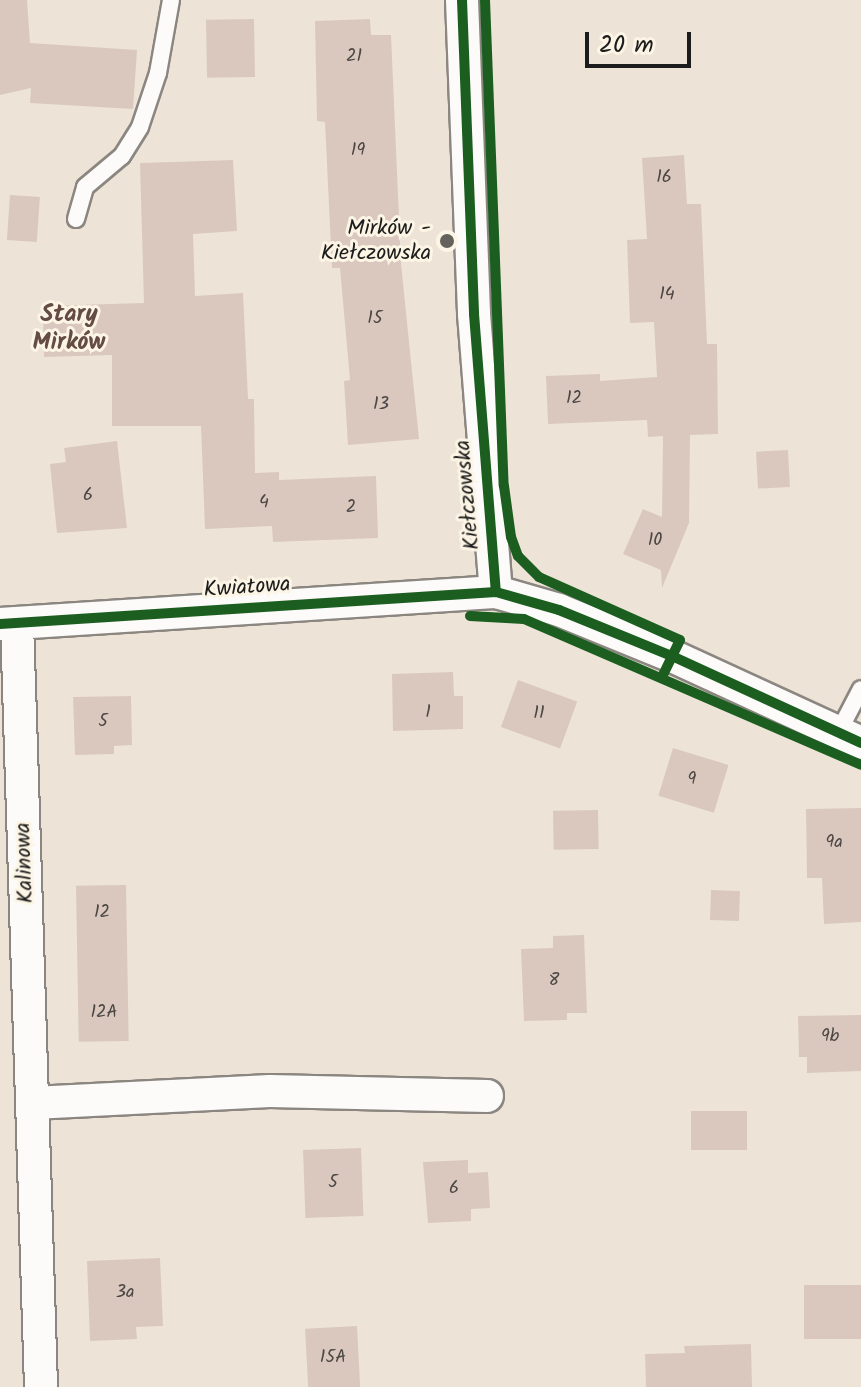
<!DOCTYPE html>
<html>
<head>
<meta charset="utf-8">
<style>
	body { margin:0 }
	#map { position:relative; width:861px; height:1387px; overflow:hidden; background:#ede4d7; font-family:Kalam,sans-serif }
	div>[style] { position:absolute }
	[style*='--x'] { left:calc(var(--x)*1px); top:calc(var(--y)*1px); width:calc(var(--w)*1px); rotate:calc(var(--a)*1deg) }
	.building>* { inset:0; background:#dac8bf; transform-origin:0 0 }
	.roads { filter:drop-shadow(2px 0 #8b8680) drop-shadow(-2px 0 #8b8680) drop-shadow(0 2px #8b8680) drop-shadow(0 -2px #8b8680) }
	.service>* { height:16px; margin:-8px; padding:0 8px; transform-origin:8px; border-radius:8px; background:#fcfbf9 }
	.minor>* { height:32px; margin:-16px; padding:0 16px; transform-origin:16px; border-radius:16px; background:#fcfbf9 }
	.cycleway>* { height:10px; margin:-5px; padding:0 5px; transform-origin:5px; border-radius:5px; background:#1b5e20 }
	.dots>* { width:22px; height:22px; translate:-50% -50%; box-sizing:border-box; border:4px solid #fcf5e5; border-radius:50% }
	span { translate:-50% -50%; white-space:nowrap; text-align:center; line-height:1.15; -webkit-text-stroke:6px #fcf5e5; paint-order:stroke }
	.number-label { font-size:18px; color:#4c4745 }
	.number-label span { -webkit-text-stroke-width:0 }
	.poi-label { font-size:22px; color:#1c1c1c }
	.right { translate:-100% -50%; text-align:right }
	.street-label { font-size:22px; color:#1c1c1c }
	.neighbourhood-label { font-size:24px; color:#644b43; font-weight:700 }
	.scale { position:absolute; left:585px; top:32px; width:106px; height:36px; box-sizing:border-box; border:4px solid #1c1c1c; border-top:0; padding-left:10px; font-size:24px; line-height:28px; white-space:nowrap; color:#1c1c1c; -webkit-text-stroke:6px #fcf5e5; paint-order:stroke }
</style>
</head>
<body>
<div id="map">
	<div class="building">
		<div style="clip-path:polygon(0 0,27px 0,30px 43px,137px 50px,133px 109px,30px 103px,31px 88px,0 95px)"></div>
		<div style="left:254px;top:19px;width:58px;height:48px;rotate:89deg"></div>
		<div style="clip-path:polygon(370px 19px,371px 35px,391px 35px,401px 264px,419px 439px,348px 445px,344px 381px,350px 380px,340px 268px,332px 268px,325px 122px,317px 121px,315px 21px)"></div>
		<div style="clip-path:polygon(684px 155px,687px 204px,701px 204px,707px 344px,717px 344px,718px 434px,690px 435px,689px 523px,662px 588px,661px 570px,623px 554px,643px 509px,662px 517px,663px 436px,648px 437px,647px 420px,548px 424px,546px 376px,600px 374px,600px 381px,657px 377px,654px 322px,630px 323px,627px 240px,647px 239px,642px 158px)"></div>
		<div style="clip-path:polygon(233px 160px,237px 231px,193px 234px,195px 296px,243px 293px,248px 399px,254px 399px,255px 473px,279px 472px,279px 480px,376px 476px,378px 538px,273px 542px,272px 526px,205px 529px,201px 426px,112px 426px,112px 355px,44px 357px,43px 306px,144px 303px,140px 163px)"></div>
		<div style="left:10px;top:195px;width:30px;height:45px;rotate:4deg"></div>
		<div style="clip-path:polygon(117px 441px,127px 528px,57px 533px,50px 464px,66px 462px,64px 448px)"></div>
		<div style="left:788px;top:450px;width:37px;height:32px;rotate:87deg"></div>
		<div style="clip-path:polygon(453px 672px,454px 696px,463px 696px,463px 729px,393px 731px,392px 674px)"></div>
		<div style="left:518px;top:680px;width:63px;height:50px;rotate:20deg"></div>
		<div style="clip-path:polygon(131px 696px,132px 745px,114px 746px,114px 754px,75px 755px,73px 697px)"></div>
		<div style="left:673px;top:748px;width:58px;height:50px;rotate:17deg"></div>
		<div style="clip-path:polygon(861px 808px,861px 922px,824px 924px,822px 878px,807px 878px,806px 809px)"></div>
		<div style="left:598px;top:810px;width:39px;height:45px;rotate:89deg"></div>
		<div style="left:126px;top:885px;width:156px;height:50px;rotate:89deg"></div>
		<div style="left:711px;top:890px;width:29px;height:30px;rotate:2deg"></div>
		<div style="clip-path:polygon(584px 935px,587px 1013px,567px 1013px,567px 1020px,524px 1021px,521px 949px,553px 948px,553px 936px)"></div>
		<div style="clip-path:polygon(861px 1015px,861px 1071px,807px 1073px,807px 1057px,799px 1057px,798px 1016px)"></div>
		<div style="left:747px;top:1111px;width:39px;height:56px;rotate:90deg"></div>
		<div style="left:361px;top:1148px;width:68px;height:58px;rotate:88deg"></div>
		<div style="clip-path:polygon(468px 1160px,468px 1173px,488px 1172px,490px 1208px,471px 1209px,471px 1221px,428px 1223px,423px 1162px)"></div>
		<div style="clip-path:polygon(160px 1258px,163px 1326px,136px 1327px,137px 1339px,90px 1341px,87px 1261px)"></div>
		<div style="left:804px;top:1285px;width:57px;height:54px"></div>
		<div style="left:357px;top:1326px;width:61px;height:52px;rotate:87deg"></div>
		<div style="clip-path:polygon(751px 1344px,752px 1387px,646px 1387px,645px 1354px,685px 1353px,684px 1346px)"></div>
	</div>
	<div class="roads">
		<div class="service">
			<div style="--x:76;--y:219;--w:33;--a:-74"></div>
			<div style="--x:85;--y:187;--w:48;--a:-40"></div>
			<div style="--x:122;--y:156;--w:34;--a:-58"></div>
			<div style="--x:140;--y:127;--w:57;--a:-71.6"></div>
			<div style="--x:158;--y:73;--w:74;--a:-79.9"></div>
			<div style="--x:839;--y:731;--w:47;--a:-62.4"></div>
		</div>
		<div class="minor">
			<div style="--x:462;--y:0;--w:314;--a:87.8"></div>
			<div style="--x:474;--y:314;--w:279;--a:85.5"></div>
			<div style="--x:17;--y:623;--w:764;--a:88.2"></div>
			<div style="--x:0;--y:624;--w:497;--a:-3.7"></div>
			<div style="--x:496;--y:592;--w:66;--a:15.9"></div>
			<div style="--x:559;--y:610;--w:122;--a:22.2"></div>
			<div style="--x:672;--y:656;--w:208;--a:24.7"></div>
			<div style="--x:33;--y:1103;--w:237;--a:-2.9"></div>
			<div style="--x:270;--y:1091;--w:217;--a:1.3"></div>
		</div>
	</div>
	<div class="cycleway">
		<div style="--x:462;--y:0;--w:314;--a:87.8"></div>
		<div style="--x:474;--y:314;--w:279;--a:85.5"></div>
		<div style="--x:485;--y:0;--w:486;--a:87.8"></div>
		<div style="--x:504;--y:486;--w:51;--a:82.2"></div>
		<div style="--x:511;--y:537;--w:20;--a:70"></div>
		<div style="--x:518;--y:556;--w:30;--a:45"></div>
		<div style="--x:539;--y:577;--w:154;--a:24.1"></div>
		<div style="--x:680;--y:640;--w:41;--a:115.9"></div>
		<div style="--x:470;--y:616;--w:54;--a:3.2"></div>
		<div style="--x:524;--y:619;--w:367;--a:23.4"></div>
		<div style="--x:0;--y:624;--w:497;--a:-3.7"></div>
		<div style="--x:496;--y:592;--w:66;--a:15.9"></div>
		<div style="--x:559;--y:610;--w:122;--a:22.2"></div>
		<div style="--x:672;--y:656;--w:208;--a:24.7"></div>
	</div>
	<div class="dots">
		<div style="left:447px;top:241px;background:#65625d"></div>
	</div>
	<div class="number-label">
		<span style="left:354px;top:57px">21</span>
		<span style="left:358px;top:151px">19</span>
		<span style="left:664px;top:178px">16</span>
		<span style="left:667px;top:295px">14</span>
		<span style="left:375px;top:319px">15</span>
		<span style="left:574px;top:399px">12</span>
		<span style="left:381px;top:405px">13</span>
		<span style="left:88px;top:496px">6</span>
		<span style="left:264px;top:503px">4</span>
		<span style="left:351px;top:508px">2</span>
		<span style="left:655px;top:541px">10</span>
		<span style="left:428px;top:713px">1</span>
		<span style="left:539px;top:714px">11</span>
		<span style="left:103px;top:722px">5</span>
		<span style="left:692px;top:780px">9</span>
		<span style="left:834px;top:843px">9a</span>
		<span style="left:102px;top:913px">12</span>
		<span style="left:554px;top:981px">8</span>
		<span style="left:104px;top:1013px">12A</span>
		<span style="left:830px;top:1037px">9b</span>
		<span style="left:333px;top:1183px">5</span>
		<span style="left:454px;top:1189px">6</span>
		<span style="left:125px;top:1293px">3a</span>
		<span style="left:333px;top:1358px">15A</span>
	</div>
	<div class="poi-label">
		<span class="right" style="left:431px;top:241px">Mirków -<br>Kiełczowska</span>
	</div>
	<div class="street-label">
		<span style="left:468px;top:495px;rotate:-95deg">Kiełczowska</span>
		<span style="left:247px;top:588px;rotate:-4deg">Kwiatowa</span>
		<span style="left:25px;top:863px;rotate:-92deg">Kalinowa</span>
	</div>
	<div class="neighbourhood-label">
		<span style="left:69px;top:329px">Stary<br>Mirków</span>
	</div>
	<div class="scale">20 m</div>
</div>
</body>
</html>
